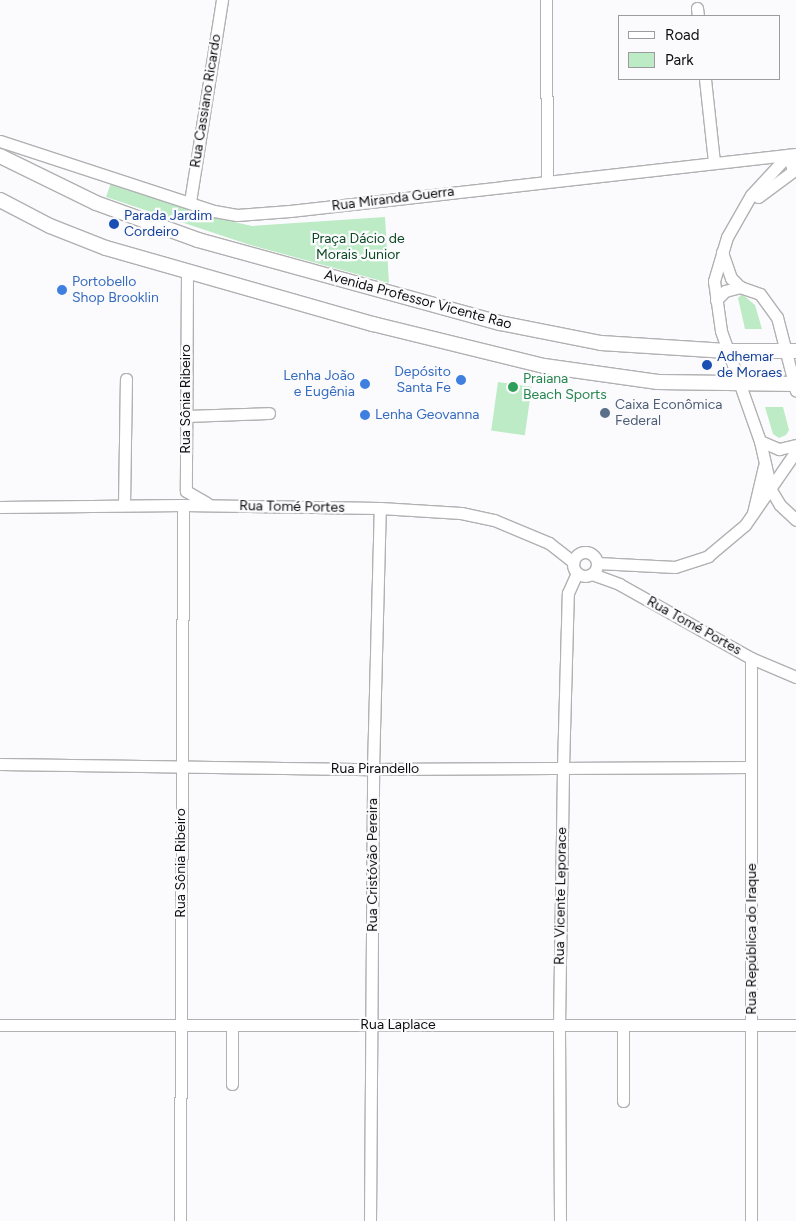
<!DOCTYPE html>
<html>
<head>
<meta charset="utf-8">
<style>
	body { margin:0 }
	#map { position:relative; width:796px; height:1221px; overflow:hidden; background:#fbfbfe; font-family:Figtree,sans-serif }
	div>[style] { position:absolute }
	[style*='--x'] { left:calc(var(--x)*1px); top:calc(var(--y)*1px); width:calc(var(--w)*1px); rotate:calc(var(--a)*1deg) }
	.green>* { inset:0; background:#bcebc5; transform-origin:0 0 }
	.roads { filter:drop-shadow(1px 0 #b1b1b3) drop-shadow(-1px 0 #b1b1b3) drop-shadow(0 1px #b1b1b3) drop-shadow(0 -1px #b1b1b3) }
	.minor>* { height:11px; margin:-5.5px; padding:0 5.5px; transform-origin:5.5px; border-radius:5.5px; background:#fff }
	.minor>.ring { margin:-5.5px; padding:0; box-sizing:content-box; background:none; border:11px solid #fff; border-radius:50% }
	.major>* { height:14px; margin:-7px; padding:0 7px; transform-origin:7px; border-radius:7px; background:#fff }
	.dots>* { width:14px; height:14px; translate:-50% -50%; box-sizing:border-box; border:2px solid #fbfbfe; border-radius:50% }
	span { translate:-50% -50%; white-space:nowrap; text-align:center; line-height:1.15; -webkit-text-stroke:4.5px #fbfbfe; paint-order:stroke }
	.street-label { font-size:14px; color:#0d0d0e }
	.transit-label { font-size:14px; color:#164399 }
	.left { translate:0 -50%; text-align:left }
	.park-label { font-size:14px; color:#0d4923 }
	.shop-label { font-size:14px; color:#366cbe }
	.right { translate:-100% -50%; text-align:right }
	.leisure-label { font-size:14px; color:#27864d }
	.service-label { font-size:14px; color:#4e5e75 }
	.legend { position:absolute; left:618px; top:15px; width:162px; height:65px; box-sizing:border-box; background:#fbfbfe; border:1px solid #9c9c9e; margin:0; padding:6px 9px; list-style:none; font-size:15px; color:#0d0d0e }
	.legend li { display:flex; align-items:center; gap:10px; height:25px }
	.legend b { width:25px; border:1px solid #9c9c9e }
</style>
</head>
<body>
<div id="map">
	<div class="green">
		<div style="clip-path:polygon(111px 183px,217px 218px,252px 226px,385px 217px,389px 283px,247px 244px,106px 197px)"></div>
		<div style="clip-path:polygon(742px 294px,755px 305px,762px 329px,745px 329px,738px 298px)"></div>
		<div style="left:498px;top:382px;width:34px;height:49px;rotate:8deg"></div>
		<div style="clip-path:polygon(765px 407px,783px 407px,789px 430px,786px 435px,779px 438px,773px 434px)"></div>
	</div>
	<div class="roads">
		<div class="minor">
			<div style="--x:546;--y:0;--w:180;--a:89.7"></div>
			<div style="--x:697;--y:8;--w:8;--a:83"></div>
			<div style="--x:705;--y:79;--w:83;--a:83.8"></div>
			<div style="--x:0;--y:141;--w:225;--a:18.1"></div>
			<div style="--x:214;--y:211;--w:23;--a:10"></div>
			<div style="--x:237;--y:215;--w:53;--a:-4.3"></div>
			<div style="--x:290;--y:211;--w:509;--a:-6.43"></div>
			<div style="--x:793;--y:170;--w:16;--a:-108"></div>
			<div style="--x:788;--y:155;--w:54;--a:132.8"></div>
			<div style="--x:751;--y:195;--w:48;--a:119.7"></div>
			<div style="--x:727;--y:237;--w:46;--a:106.5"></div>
			<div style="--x:714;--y:281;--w:50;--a:82"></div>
			<div style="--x:721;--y:331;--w:117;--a:70.5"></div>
			<div style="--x:760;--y:441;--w:50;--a:77.3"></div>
			<div style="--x:771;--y:490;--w:17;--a:59"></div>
			<div style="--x:780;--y:505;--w:22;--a:43"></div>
			<div style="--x:758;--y:197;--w:47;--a:-36.4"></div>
			<div style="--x:190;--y:202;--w:205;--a:-81"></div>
			<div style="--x:722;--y:252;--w:28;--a:71"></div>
			<div style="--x:731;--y:278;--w:13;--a:45"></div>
			<div style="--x:740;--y:287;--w:21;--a:19"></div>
			<div style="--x:760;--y:294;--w:29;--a:54"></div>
			<div style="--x:777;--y:317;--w:76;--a:75.6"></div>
			<div style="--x:187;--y:273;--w:218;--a:90.3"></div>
			<div style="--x:186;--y:491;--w:24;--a:30"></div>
			<div style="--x:716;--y:300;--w:13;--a:-45"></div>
			<div style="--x:725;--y:291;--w:16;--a:-15"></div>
			<div style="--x:185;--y:416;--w:84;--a:-2"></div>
			<div style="--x:760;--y:441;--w:21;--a:23"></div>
			<div style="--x:779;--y:449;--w:17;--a:-13"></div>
			<div style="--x:124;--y:505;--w:126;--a:-89.1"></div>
			<div style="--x:0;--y:507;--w:183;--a:-0.6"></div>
			<div style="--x:183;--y:505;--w:197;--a:0.9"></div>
			<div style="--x:380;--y:508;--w:81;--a:3.5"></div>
			<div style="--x:461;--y:513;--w:34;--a:12"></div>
			<div style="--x:494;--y:520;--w:60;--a:22.7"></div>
			<div style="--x:549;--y:543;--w:31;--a:38"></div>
			<div style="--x:753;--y:513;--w:48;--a:-76.8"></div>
			<div class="ring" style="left:573px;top:552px;width:13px;height:13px"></div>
			<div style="--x:597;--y:563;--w:78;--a:2.9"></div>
			<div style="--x:675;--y:567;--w:35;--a:-18"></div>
			<div style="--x:708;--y:556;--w:48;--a:-40"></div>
			<div style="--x:745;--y:525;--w:90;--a:-55.4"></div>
			<div style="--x:592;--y:574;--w:29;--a:20"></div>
			<div style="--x:619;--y:584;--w:151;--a:29.3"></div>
			<div style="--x:751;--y:658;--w:49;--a:22.9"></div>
			<div style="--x:751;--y:658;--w:563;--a:90"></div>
			<div style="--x:0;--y:764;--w:373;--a:0.8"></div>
			<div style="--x:373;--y:769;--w:378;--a:-0.3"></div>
			<div style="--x:0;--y:1025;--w:796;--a:0"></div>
			<div style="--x:232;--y:1025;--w:59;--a:90"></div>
			<div style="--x:623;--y:1101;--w:76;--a:-90"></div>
			<div style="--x:180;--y:1221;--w:716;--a:-89.76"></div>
			<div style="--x:370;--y:1221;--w:452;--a:-89.6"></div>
			<div style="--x:373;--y:769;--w:261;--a:-88.5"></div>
			<div style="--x:560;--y:1221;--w:196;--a:-90.3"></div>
			<div style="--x:559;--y:1025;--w:258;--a:-89.1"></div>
			<div style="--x:563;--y:767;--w:174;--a:-88.4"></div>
			<div style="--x:568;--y:593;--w:22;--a:-66"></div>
		</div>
		<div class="major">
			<div style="--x:0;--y:156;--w:107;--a:26.1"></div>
			<div style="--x:96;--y:203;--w:109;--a:19.9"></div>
			<div style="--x:198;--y:240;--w:313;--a:15.4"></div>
			<div style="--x:500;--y:323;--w:103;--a:11.2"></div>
			<div style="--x:601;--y:343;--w:126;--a:3.6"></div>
			<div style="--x:727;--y:351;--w:69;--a:0"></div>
			<div style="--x:0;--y:200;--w:56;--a:27.5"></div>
			<div style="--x:50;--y:226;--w:60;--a:21.4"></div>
			<div style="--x:106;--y:248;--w:278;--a:15.9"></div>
			<div style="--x:373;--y:324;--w:176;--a:13.8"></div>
			<div style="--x:544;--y:366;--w:115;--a:8"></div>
			<div style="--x:658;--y:382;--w:138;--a:0.8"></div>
		</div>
	</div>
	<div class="dots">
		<div style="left:114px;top:224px;background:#1a4fb4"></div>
		<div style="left:62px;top:290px;background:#3f7fe0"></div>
		<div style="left:707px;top:365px;background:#1a4fb4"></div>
		<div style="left:461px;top:380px;background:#3f7fe0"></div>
		<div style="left:365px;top:384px;background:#3f7fe0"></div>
		<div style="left:513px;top:387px;background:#2e9e5b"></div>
		<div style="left:605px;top:413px;background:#5c6f8a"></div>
		<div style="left:365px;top:415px;background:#3f7fe0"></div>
	</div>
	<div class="street-label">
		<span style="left:206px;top:101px;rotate:-81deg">Rua Cassiano Ricardo</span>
		<span style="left:393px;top:199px;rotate:-7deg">Rua Miranda Guerra</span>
		<span style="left:418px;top:300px;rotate:15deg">Avenida Professor Vicente Rao</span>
		<span style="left:186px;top:399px;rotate:-90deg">Rua Sônia Ribeiro</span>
		<span style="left:292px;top:507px;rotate:1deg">Rua Tomé Portes</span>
		<span style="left:694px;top:626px;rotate:29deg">Rua Tomé Portes</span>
		<span style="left:375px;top:769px">Rua Pirandello</span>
		<span style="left:181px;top:863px;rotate:-90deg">Rua Sônia Ribeiro</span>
		<span style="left:373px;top:865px;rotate:-90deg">Rua Cristóvão Pereira</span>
		<span style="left:561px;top:896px;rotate:-89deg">Rua Vicente Leporace</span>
		<span style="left:752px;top:939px;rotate:-90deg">Rua República do Iraque</span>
		<span style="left:398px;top:1025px">Rua Laplace</span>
	</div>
	<div class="transit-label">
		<span class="left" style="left:124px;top:224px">Parada Jardim<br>Cordeiro</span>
		<span class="left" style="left:717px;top:365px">Adhemar<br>de Moraes</span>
	</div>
	<div class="park-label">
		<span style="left:358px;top:247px">Praça Dácio de<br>Morais Junior</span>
	</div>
	<div class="shop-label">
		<span class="left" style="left:72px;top:290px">Portobello<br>Shop Brooklin</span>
		<span class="right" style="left:451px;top:380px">Depósito<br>Santa Fe</span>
		<span class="right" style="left:355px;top:384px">Lenha João<br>e Eugênia</span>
		<span class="left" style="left:375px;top:415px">Lenha Geovanna</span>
	</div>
	<div class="leisure-label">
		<span class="left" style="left:523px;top:387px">Praiana<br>Beach Sports</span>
	</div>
	<div class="service-label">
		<span class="left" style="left:615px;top:413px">Caixa Econômica<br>Federal</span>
	</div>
	<ul class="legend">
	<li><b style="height:6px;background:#fff"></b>Road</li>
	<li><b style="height:14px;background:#bcebc5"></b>Park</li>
	</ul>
</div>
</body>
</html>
